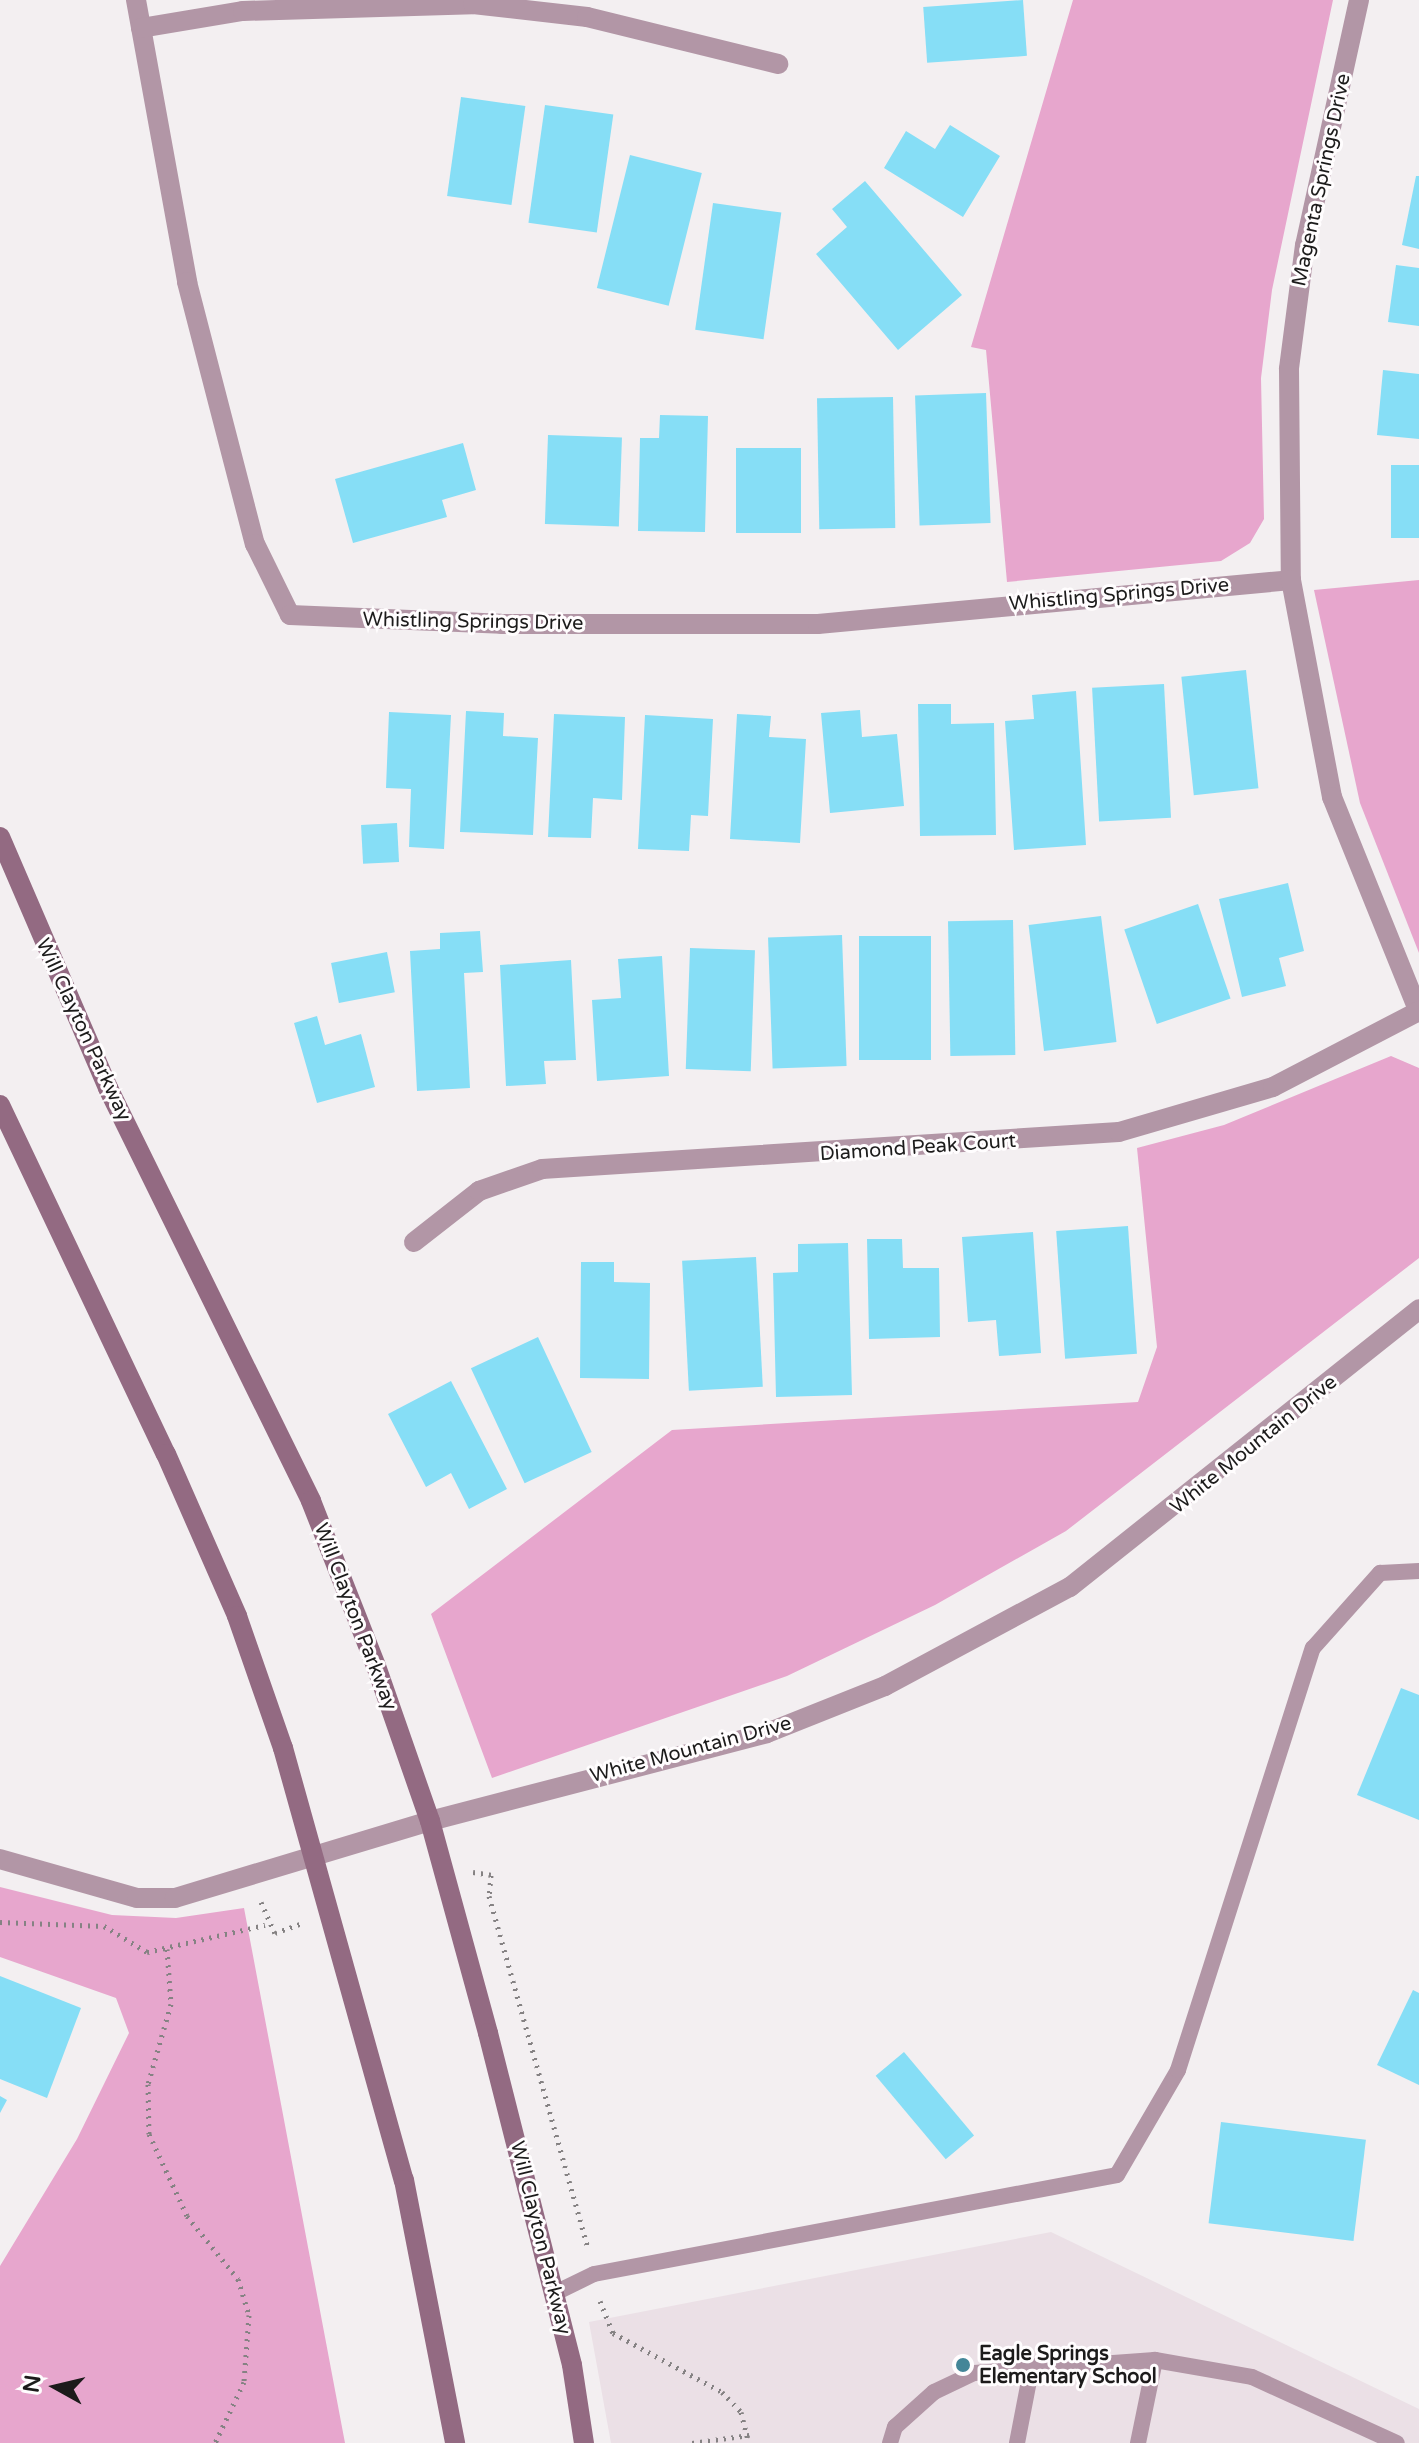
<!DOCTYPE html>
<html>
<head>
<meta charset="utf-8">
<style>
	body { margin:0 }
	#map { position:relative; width:1419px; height:2443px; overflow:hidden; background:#f3eff1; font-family:"Varela Round",sans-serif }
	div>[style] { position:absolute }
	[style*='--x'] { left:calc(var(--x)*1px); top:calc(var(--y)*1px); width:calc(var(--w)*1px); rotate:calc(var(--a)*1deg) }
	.built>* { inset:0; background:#ebe0e6 }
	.forest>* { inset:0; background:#e7a6cd }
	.building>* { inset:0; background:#86def6; transform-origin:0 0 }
	.path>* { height:5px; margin-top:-2.5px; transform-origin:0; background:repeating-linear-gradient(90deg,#858283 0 2px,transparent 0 8px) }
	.lane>* { height:16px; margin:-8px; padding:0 8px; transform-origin:8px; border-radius:8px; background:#b296a6 }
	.street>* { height:20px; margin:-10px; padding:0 10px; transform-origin:10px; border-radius:10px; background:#b296a6 }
	.secondary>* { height:20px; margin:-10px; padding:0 10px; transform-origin:10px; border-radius:10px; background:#936a82 }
	.dots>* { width:22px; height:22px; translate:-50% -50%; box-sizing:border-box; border:4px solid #fffdfe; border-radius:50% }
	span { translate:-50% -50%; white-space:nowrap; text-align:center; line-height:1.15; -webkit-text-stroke:6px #fffdfe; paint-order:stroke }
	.street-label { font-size:20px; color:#1c1b1b }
	.poi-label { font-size:20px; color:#1c1b1b; font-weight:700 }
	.left { translate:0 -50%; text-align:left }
	.north { position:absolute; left:16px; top:2347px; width:80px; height:80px; -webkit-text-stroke:6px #fffdfe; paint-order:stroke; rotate:278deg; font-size:22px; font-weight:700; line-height:32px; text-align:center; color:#1c1b1b }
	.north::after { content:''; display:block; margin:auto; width:28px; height:36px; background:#1c1b1b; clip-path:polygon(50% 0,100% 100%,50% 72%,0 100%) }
</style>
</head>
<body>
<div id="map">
	<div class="built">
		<div style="clip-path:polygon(1051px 2232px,1419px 2409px,1419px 2443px,611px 2443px,589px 2322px)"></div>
	</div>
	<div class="forest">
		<div style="clip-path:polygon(1073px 0,1333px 0,1272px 290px,1261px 378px,1264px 519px,1250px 543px,1221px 561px,1007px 582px,986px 350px,971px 347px)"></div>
		<div style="clip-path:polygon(1419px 580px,1419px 953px,1360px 803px,1314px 590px)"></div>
		<div style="clip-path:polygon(1391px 1056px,1419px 1068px,1419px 1258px,1066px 1531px,935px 1605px,787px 1676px,492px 1778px,431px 1614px,672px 1430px,1138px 1402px,1157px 1347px,1137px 1148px,1224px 1125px)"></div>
		<div style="clip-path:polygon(0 1887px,112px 1915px,176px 1918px,244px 1908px,345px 2443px,0 2443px,0 2266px,77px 2139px,129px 2033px,116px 1998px,0 1957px)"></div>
	</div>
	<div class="building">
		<div style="left:1023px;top:0;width:56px;height:100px;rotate:86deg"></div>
		<div style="left:461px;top:97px;width:65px;height:100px;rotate:8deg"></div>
		<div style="left:545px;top:105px;width:69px;height:119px;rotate:8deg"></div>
		<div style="clip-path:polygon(950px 125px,1000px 156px,963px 217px,884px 168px,906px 131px,935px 149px)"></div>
		<div style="left:630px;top:155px;width:74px;height:137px;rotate:14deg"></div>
		<div style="clip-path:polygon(1416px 176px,1419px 176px,1419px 249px,1402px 245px)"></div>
		<div style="clip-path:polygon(865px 181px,962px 295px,898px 350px,816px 254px,847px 227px,832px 209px)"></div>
		<div style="left:713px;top:203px;width:69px;height:128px;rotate:8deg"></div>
		<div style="clip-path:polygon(1396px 265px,1419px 268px,1419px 326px,1388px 322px)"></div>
		<div style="clip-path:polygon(1383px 370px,1419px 374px,1419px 439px,1377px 435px)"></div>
		<div style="left:986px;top:393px;width:130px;height:71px;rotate:88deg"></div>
		<div style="left:893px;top:397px;width:131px;height:76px;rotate:89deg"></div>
		<div style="clip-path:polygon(660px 415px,708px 416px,705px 532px,638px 531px,640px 438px,659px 438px)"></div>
		<div style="left:548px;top:435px;width:74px;height:89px;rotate:2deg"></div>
		<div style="clip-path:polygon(463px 443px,476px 490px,442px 500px,447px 517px,353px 543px,335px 479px)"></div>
		<div style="left:736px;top:448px;width:65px;height:85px"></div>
		<div style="left:1419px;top:465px;width:73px;height:28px;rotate:90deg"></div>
		<div style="left:1246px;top:670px;width:119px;height:65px;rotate:84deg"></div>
		<div style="left:1164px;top:684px;width:134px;height:72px;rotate:87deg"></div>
		<div style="clip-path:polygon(1076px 691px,1086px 845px,1014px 850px,1005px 721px,1034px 719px,1032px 695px)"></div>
		<div style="clip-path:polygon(918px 704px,951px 704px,951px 724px,994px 723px,996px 835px,920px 836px)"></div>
		<div style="clip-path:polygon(860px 710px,862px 737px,897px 734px,904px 806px,830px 813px,821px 713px)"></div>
		<div style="clip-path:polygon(466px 711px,504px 713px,503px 736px,538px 738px,533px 835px,460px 832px)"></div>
		<div style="clip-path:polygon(389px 712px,451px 715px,444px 849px,409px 847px,411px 789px,386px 788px)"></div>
		<div style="clip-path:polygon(554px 714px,625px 717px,622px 800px,593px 798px,591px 838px,548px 837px)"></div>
		<div style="clip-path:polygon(737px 714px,771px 716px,769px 737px,806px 739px,800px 843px,730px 839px)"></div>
		<div style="clip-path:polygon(645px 715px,713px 719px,708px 816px,691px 815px,689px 851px,638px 849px)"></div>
		<div style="left:397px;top:823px;width:39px;height:36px;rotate:87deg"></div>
		<div style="clip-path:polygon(1288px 883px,1304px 951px,1279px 958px,1286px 986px,1242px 997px,1219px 899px)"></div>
		<div style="left:1198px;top:904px;width:100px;height:78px;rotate:71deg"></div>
		<div style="left:1101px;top:916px;width:127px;height:73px;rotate:83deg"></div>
		<div style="left:1013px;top:920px;width:135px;height:65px;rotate:89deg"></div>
		<div style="clip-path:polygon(480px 931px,483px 972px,464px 973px,470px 1088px,417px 1091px,410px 951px,440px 949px,440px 933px)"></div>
		<div style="left:842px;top:935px;width:131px;height:74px;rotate:88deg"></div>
		<div style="left:859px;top:936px;width:72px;height:124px"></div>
		<div style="left:690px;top:948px;width:65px;height:121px;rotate:2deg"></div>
		<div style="left:387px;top:952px;width:41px;height:57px;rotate:79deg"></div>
		<div style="clip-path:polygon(662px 956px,669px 1076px,597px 1081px,592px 1000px,621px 998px,618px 959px)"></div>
		<div style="clip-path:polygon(571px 960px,576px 1060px,544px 1061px,546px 1084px,506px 1086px,500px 965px)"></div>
		<div style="clip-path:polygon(317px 1016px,325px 1045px,361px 1034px,375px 1087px,317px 1103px,294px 1023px)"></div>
		<div style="left:1128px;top:1226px;width:128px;height:72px;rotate:86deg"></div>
		<div style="clip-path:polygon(1033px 1232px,1041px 1353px,999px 1356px,996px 1320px,968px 1322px,962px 1237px)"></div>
		<div style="clip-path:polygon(867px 1239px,902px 1239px,903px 1268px,939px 1268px,940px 1337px,869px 1339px)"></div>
		<div style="clip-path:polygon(848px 1243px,852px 1395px,776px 1397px,773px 1273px,798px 1272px,798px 1244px)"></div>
		<div style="left:756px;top:1257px;width:130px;height:74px;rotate:87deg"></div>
		<div style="clip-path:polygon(581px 1262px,614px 1262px,614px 1282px,650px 1283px,649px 1379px,580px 1378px)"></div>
		<div style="left:538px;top:1337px;width:127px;height:74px;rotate:65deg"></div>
		<div style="clip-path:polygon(451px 1381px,507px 1489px,469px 1509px,451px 1473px,426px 1487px,388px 1414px)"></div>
		<div style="clip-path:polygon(1401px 1688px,1419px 1695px,1419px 1820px,1357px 1795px)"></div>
		<div style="clip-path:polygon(0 1976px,81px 2008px,47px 2098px,0 2079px)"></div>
		<div style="clip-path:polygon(1413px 1990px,1419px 1993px,1419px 2085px,1377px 2065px)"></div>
		<div style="left:904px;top:2052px;width:109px;height:37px;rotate:50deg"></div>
		<div style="clip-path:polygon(0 2096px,7px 2100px,0 2113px)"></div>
		<div style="left:1221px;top:2122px;width:146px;height:102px;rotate:7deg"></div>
	</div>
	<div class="path">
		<div style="--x:473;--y:1872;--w:18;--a:9"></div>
		<div style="--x:491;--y:1875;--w:21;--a:95"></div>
		<div style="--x:489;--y:1896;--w:367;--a:74.3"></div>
		<div style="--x:261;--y:1902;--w:34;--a:66"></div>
		<div style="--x:275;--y:1933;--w:30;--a:-20"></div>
		<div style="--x:0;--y:1922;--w:104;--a:2.2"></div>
		<div style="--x:104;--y:1926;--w:50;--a:31.2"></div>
		<div style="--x:147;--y:1952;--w:121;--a:-12.9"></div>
		<div style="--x:167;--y:1949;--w:55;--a:85.8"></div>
		<div style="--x:171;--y:2004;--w:83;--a:106"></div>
		<div style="--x:148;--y:2084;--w:50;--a:88.9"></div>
		<div style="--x:149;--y:2134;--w:90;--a:65.1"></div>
		<div style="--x:187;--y:2216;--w:81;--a:51"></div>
		<div style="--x:238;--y:2279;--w:38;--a:73"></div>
		<div style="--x:249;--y:2315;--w:67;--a:94.3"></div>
		<div style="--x:244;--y:2382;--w:68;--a:115.4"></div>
		<div style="--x:600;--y:2301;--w:35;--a:68"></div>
		<div style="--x:613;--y:2333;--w:124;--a:28.4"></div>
		<div style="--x:722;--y:2392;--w:28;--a:46"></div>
		<div style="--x:741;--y:2412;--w:32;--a:76"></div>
		<div style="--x:692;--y:2443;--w:58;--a:-8"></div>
	</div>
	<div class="lane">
		<div style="--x:555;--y:2293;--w:43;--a:-26"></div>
		<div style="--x:594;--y:2274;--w:532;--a:-10.72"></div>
		<div style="--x:1117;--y:2175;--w:121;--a:-59.8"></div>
		<div style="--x:1178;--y:2070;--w:443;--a:-72.3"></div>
		<div style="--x:1313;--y:1648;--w:101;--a:-48.2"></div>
		<div style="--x:1380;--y:1573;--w:39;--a:-3"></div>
		<div style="--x:890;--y:2443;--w:17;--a:-73"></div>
		<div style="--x:895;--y:2427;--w:52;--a:-41.9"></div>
		<div style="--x:934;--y:2392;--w:44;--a:-25.4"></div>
		<div style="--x:974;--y:2373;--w:181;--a:-4.1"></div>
		<div style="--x:1155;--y:2360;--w:98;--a:9.9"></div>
		<div style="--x:1252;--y:2377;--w:159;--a:24.5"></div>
		<div style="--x:1017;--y:2443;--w:79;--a:-79.1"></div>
		<div style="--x:1138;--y:2443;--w:85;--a:-78.4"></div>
	</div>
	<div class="street">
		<div style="--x:136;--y:0;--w:287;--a:79.7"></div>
		<div style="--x:187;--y:282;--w:271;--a:75.5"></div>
		<div style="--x:255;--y:544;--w:79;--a:63.8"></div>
		<div style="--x:290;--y:615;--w:211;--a:2.4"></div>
		<div style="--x:501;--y:624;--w:317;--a:0"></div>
		<div style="--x:818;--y:624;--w:475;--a:-5.3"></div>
		<div style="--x:1359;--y:0;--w:251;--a:102.4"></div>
		<div style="--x:1305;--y:245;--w:125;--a:97.4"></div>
		<div style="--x:1289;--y:369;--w:211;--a:89.5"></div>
		<div style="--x:1291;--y:580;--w:221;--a:79.3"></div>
		<div style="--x:1332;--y:797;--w:232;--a:68"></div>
		<div style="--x:141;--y:28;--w:103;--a:-9.5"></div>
		<div style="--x:243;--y:11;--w:230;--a:-1.7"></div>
		<div style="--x:473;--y:4;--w:115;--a:6.5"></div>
		<div style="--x:587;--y:17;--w:197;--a:13.8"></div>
		<div style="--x:414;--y:1242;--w:83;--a:-38.1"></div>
		<div style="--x:479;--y:1191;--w:67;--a:-19.2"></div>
		<div style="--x:542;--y:1169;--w:578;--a:-3.67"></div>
		<div style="--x:1119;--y:1132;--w:160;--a:-16.3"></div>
		<div style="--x:1273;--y:1087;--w:165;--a:-27.5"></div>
		<div style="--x:0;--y:1859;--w:142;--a:15.9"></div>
		<div style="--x:137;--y:1898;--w:38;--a:0"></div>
		<div style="--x:175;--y:1898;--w:266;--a:-16.8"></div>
		<div style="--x:430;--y:1821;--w:348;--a:-14.6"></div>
		<div style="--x:767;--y:1733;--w:127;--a:-21.7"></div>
		<div style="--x:885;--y:1686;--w:210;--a:-28.2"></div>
		<div style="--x:1070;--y:1587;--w:446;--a:-38.5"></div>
	</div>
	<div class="secondary">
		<div style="--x:0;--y:837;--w:273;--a:66.7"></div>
		<div style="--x:108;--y:1088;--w:460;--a:63.8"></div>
		<div style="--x:311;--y:1501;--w:177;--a:68.5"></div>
		<div style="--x:376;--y:1666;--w:164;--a:70.8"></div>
		<div style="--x:430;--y:1821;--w:220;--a:74.7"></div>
		<div style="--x:488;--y:2033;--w:342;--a:75.8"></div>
		<div style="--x:572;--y:2365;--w:79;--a:81.3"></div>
		<div style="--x:0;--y:1105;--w:386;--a:64.6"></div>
		<div style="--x:166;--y:1454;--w:177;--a:66.3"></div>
		<div style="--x:237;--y:1616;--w:140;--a:70.8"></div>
		<div style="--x:283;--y:1748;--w:449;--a:74.4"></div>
		<div style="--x:404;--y:2180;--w:268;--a:79"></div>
	</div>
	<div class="dots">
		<div style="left:963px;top:2365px;background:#448698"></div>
	</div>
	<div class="street-label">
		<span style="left:1322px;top:180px;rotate:-78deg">Magenta Springs Drive</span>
		<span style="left:1119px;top:595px;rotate:-5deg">Whistling Springs Drive</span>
		<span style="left:473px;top:622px;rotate:1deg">Whistling Springs Drive</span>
		<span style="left:83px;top:1030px;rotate:65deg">Will Clayton Parkway</span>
		<span style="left:918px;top:1148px;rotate:-4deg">Diamond Peak Court</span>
		<span style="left:1254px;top:1445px;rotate:-39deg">White Mountain Drive</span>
		<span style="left:355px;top:1617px;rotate:69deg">Will Clayton Parkway</span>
		<span style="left:691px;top:1750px;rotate:-15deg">White Mountain Drive</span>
		<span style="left:540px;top:2238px;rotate:76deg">Will Clayton Parkway</span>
	</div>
	<div class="poi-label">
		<span class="left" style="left:979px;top:2366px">Eagle Springs<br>Elementary School</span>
	</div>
	<div class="north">N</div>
</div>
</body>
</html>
